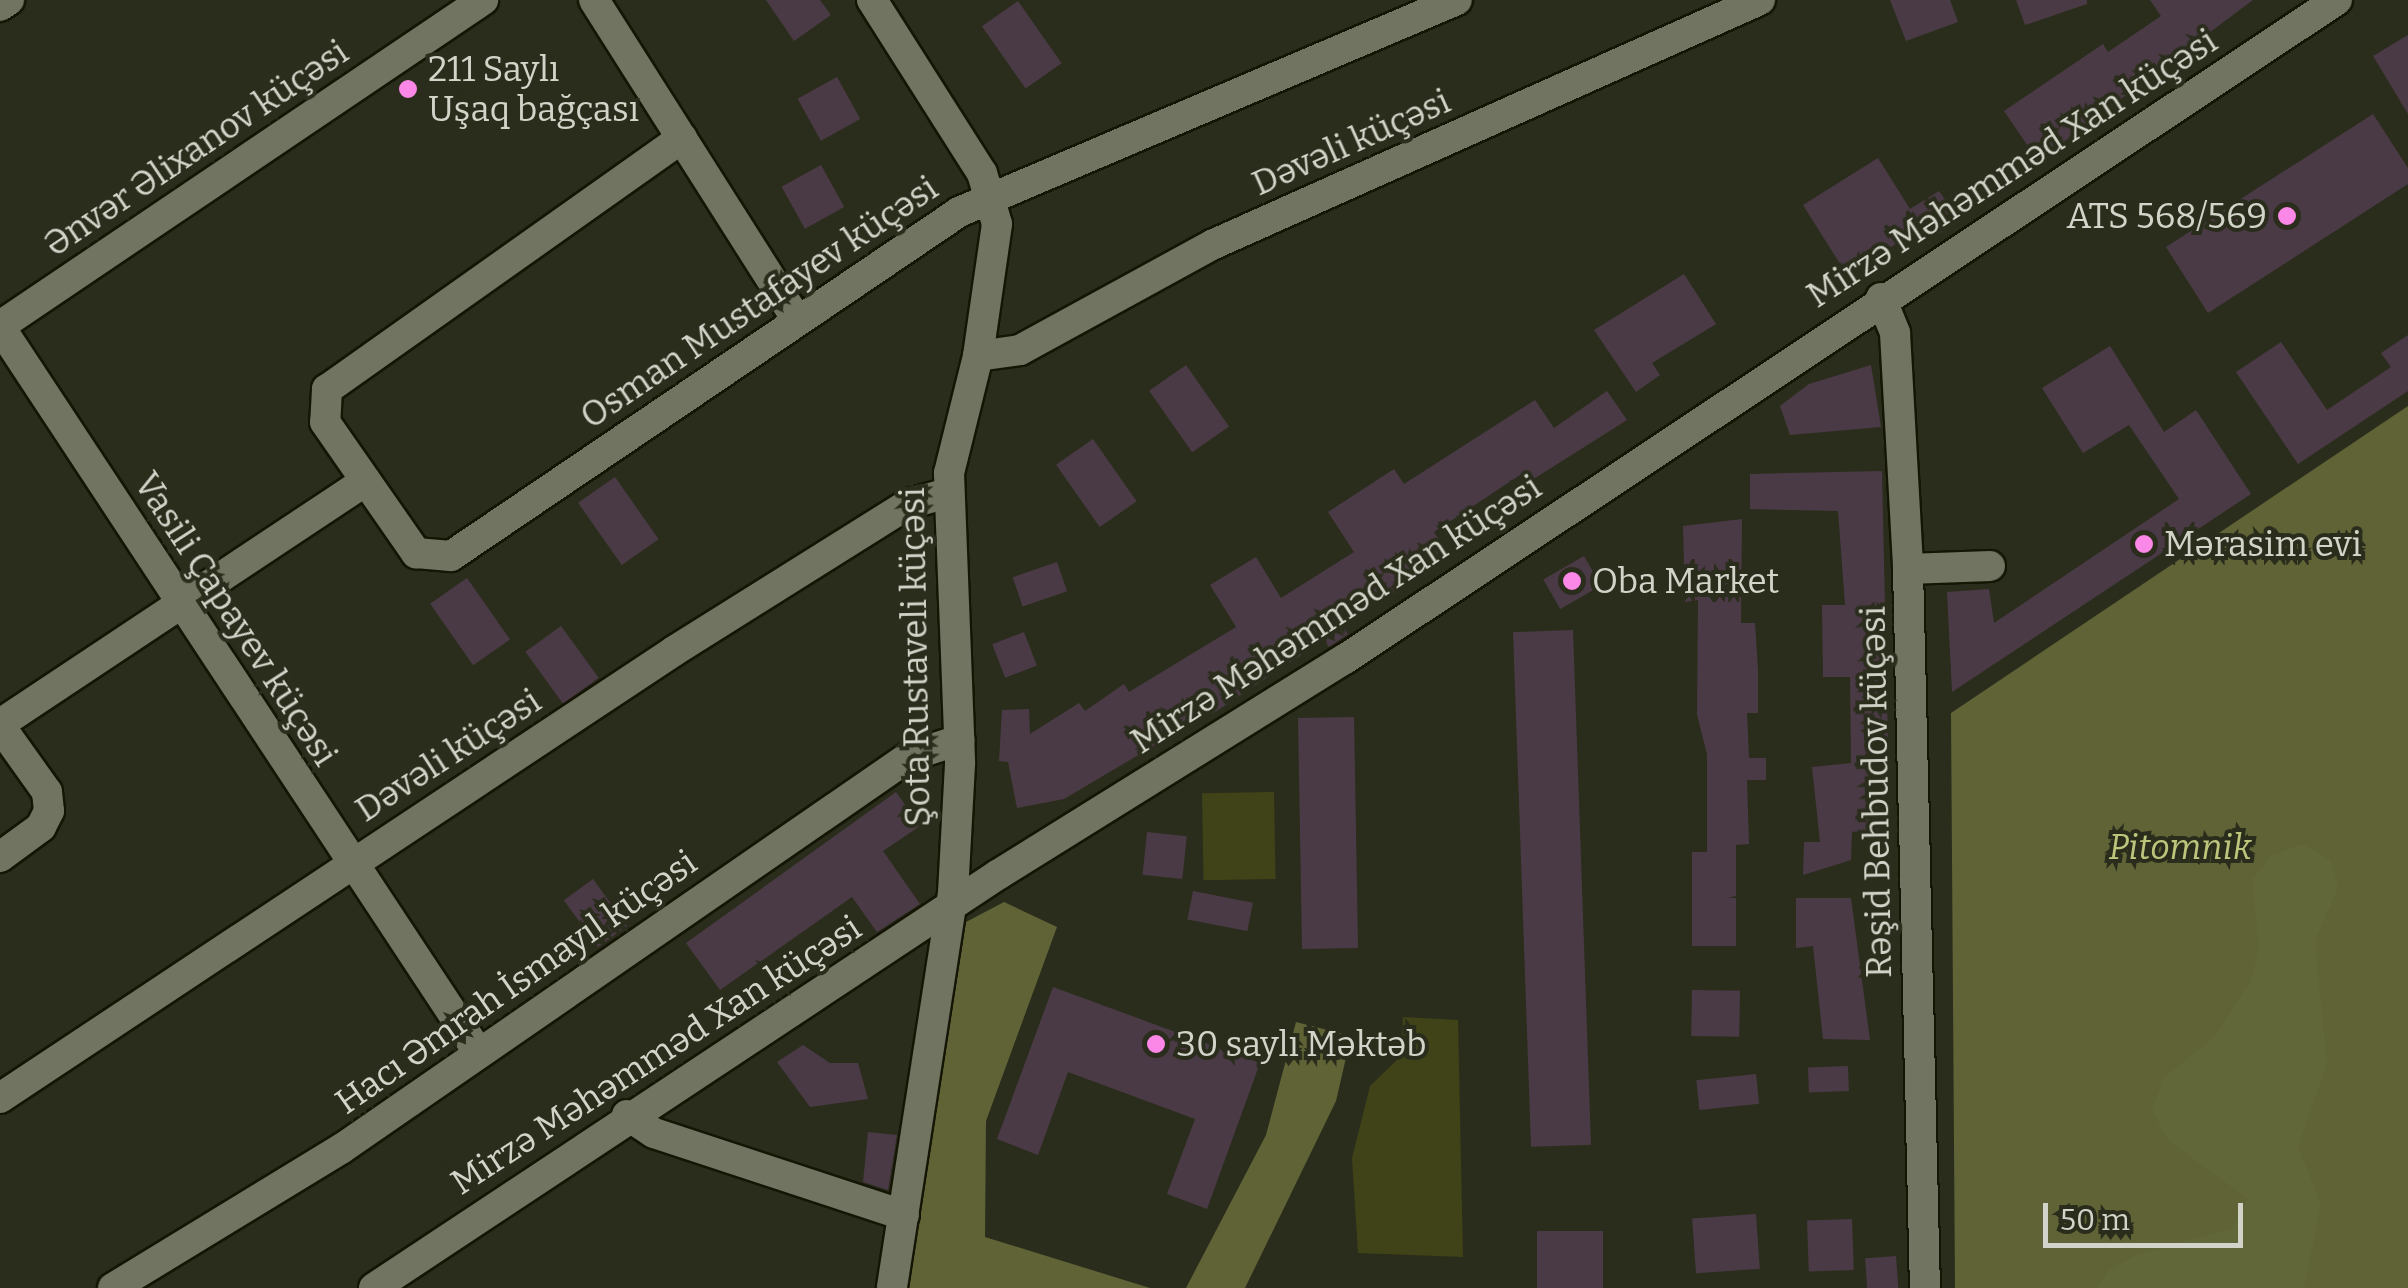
<!DOCTYPE html>
<html>
<head>
<meta charset="utf-8">
<style>
	body { margin:0 }
	#map { position:relative; width:2408px; height:1288px; overflow:hidden; background:#2b2d1c; font-family:Bitter,serif }
	div>[style] { position:absolute }
	[style*='--x'] { left:calc(var(--x)*1px); top:calc(var(--y)*1px); width:calc(var(--w)*1px); rotate:calc(var(--a)*1deg) }
	.green>* { inset:0; background:#3f4317; transform-origin:0 0 }
	.forest>* { inset:0; background:#5f6336 }
	.water>* { inset:0; background:#62673a }
	.building>* { inset:0; background:#4a3a46; transform-origin:0 0 }
	.roads { filter:drop-shadow(2px 0 #141505) drop-shadow(-2px 0 #141505) drop-shadow(0 2px #141505) drop-shadow(0 -2px #141505) }
	.minor>* { height:30px; margin:-15px; padding:0 15px; transform-origin:15px; border-radius:15px; background:#717460 }
	.dots>* { width:28px; height:28px; translate:-50% -50%; box-sizing:border-box; border:5px solid #2b2d1c; border-radius:50% }
	span { translate:-50% -50%; white-space:nowrap; text-align:center; line-height:1.15; -webkit-text-stroke:8px #2b2d1c; paint-order:stroke }
	.poi-label { font-size:35px; color:#d2d4c9 }
	.left { translate:0 -50%; text-align:left }
	.right { translate:-100% -50%; text-align:right }
	.street-label { font-size:35px; color:#d2d4c9 }
	.park-label { font-size:35px; color:#bdc57c; font-style:italic }
	.scale { position:absolute; left:2043px; top:1203px; width:200px; height:45px; box-sizing:border-box; border:5px solid #d2d4c9; border-top:0; padding-left:12px; font-size:30px; line-height:35px; white-space:nowrap; color:#d2d4c9; -webkit-text-stroke:8px #2b2d1c; paint-order:stroke }
</style>
</head>
<body>
<div id="map">
	<div class="green">
		<div style="left:1274px;top:792px;width:87px;height:72px;rotate:89deg"></div>
		<div style="clip-path:polygon(1403px 1017px,1458px 1020px,1463px 1257px,1358px 1253px,1352px 1158px,1370px 1086px,1400px 1057px)"></div>
	</div>
	<div class="forest">
		<div style="clip-path:polygon(2408px 406px,2408px 1288px,1955px 1288px,1951px 713px)"></div>
		<div style="clip-path:polygon(1004px 902px,1057px 927px,986px 1121px,985px 1237px,1150px 1288px,907px 1288px,966px 922px)"></div>
		<div style="clip-path:polygon(1296px 1022px,1351px 1036px,1336px 1101px,1245px 1288px,1186px 1288px,1266px 1135px)"></div>
	</div>
	<div class="water">
		<div style="clip-path:polygon(2303px 844px,2330px 860px,2338px 888px,2315px 941px,2327px 1064px,2298px 1146px,2321px 1204px,2304px 1288px,2097px 1288px,2108px 1271px,2138px 1254px,2232px 1229px,2248px 1199px,2168px 1140px,2152px 1110px,2164px 1078px,2216px 1035px,2251px 981px,2259px 948px,2252px 880px,2272px 855px)"></div>
	</div>
	<div class="building">
		<div style="clip-path:polygon(766px 0,820px 0,831px 15px,794px 41px)"></div>
		<div style="clip-path:polygon(1890px 0,1950px 0,1958px 22px,1906px 41px)"></div>
		<div style="clip-path:polygon(2016px 0,2087px 0,2087px 4px,2025px 25px)"></div>
		<div style="clip-path:polygon(2150px 0,2253px 0,2038px 161px,2004px 111px,2103px 44px,2108px 52px,2161px 16px)"></div>
		<div style="left:1018px;top:1px;width:76px;height:44px;rotate:55deg"></div>
		<div style="clip-path:polygon(2408px 35px,2408px 114px,2373px 56px)"></div>
		<div style="left:837px;top:77px;width:48px;height:45px;rotate:61deg"></div>
		<div style="clip-path:polygon(2373px 114px,2408px 168px,2408px 184px,2208px 313px,2166px 247px)"></div>
		<div style="clip-path:polygon(1878px 158px,1910px 209px,1939px 191px,1960px 221px,1941px 233px,1932px 221px,1847px 275px,1803px 205px)"></div>
		<div style="left:821px;top:165px;width:48px;height:45px;rotate:61deg"></div>
		<div style="clip-path:polygon(1684px 274px,1716px 324px,1652px 363px,1660px 375px,1636px 392px,1594px 330px)"></div>
		<div style="clip-path:polygon(2408px 335px,2408px 391px,2298px 464px,2236px 372px,2281px 342px,2327px 410px,2391px 367px,2381px 353px)"></div>
		<div style="clip-path:polygon(2110px 346px,2164px 432px,2196px 410px,2251px 494px,1952px 692px,1947px 592px,1989px 589px,1994px 623px,2179px 499px,2129px 425px,2083px 453px,2042px 388px)"></div>
		<div style="left:1186px;top:365px;width:75px;height:45px;rotate:55deg"></div>
		<div style="clip-path:polygon(1871px 365px,1881px 427px,1790px 435px,1780px 406px,1809px 384px)"></div>
		<div style="clip-path:polygon(1607px 391px,1627px 420px,1532px 480px,1526px 471px,1434px 532px,1451px 558px,1390px 597px,1335px 614px,1348px 634px,1329px 647px,1324px 640px,1212px 714px,1205px 703px,1162px 741px,1064px 799px,1017px 808px,1008px 762px,999px 761px,1002px 710px,1029px 709px,1030px 734px,1079px 703px,1085px 711px,1124px 684px,1129px 692px,1236px 627px,1210px 585px,1256px 557px,1281px 598px,1354px 552px,1328px 512px,1394px 469px,1404px 484px,1535px 400px,1554px 428px)"></div>
		<div style="left:1093px;top:439px;width:76px;height:45px;rotate:55deg"></div>
		<div style="clip-path:polygon(1882px 471px,1888px 742px,1870px 743px,1879px 829px,1852px 832px,1851px 860px,1803px 875px,1804px 842px,1820px 842px,1812px 767px,1851px 763px,1850px 677px,1823px 677px,1822px 605px,1845px 605px,1838px 511px,1750px 509px,1750px 474px)"></div>
		<div style="left:615px;top:477px;width:76px;height:45px;rotate:55deg"></div>
		<div style="clip-path:polygon(1742px 519px,1741px 623px,1755px 623px,1758px 670px,1758px 713px,1747px 713px,1749px 758px,1766px 758px,1766px 780px,1747px 780px,1749px 844px,1736px 845px,1736px 896px,1728px 898px,1736px 898px,1736px 946px,1692px 946px,1692px 852px,1707px 852px,1707px 754px,1697px 715px,1698px 600px,1685px 602px,1683px 526px)"></div>
		<div style="left:1584px;top:556px;width:34px;height:47px;rotate:60deg"></div>
		<div style="left:1057px;top:562px;width:31px;height:47px;rotate:71deg"></div>
		<div style="left:467px;top:578px;width:75px;height:45px;rotate:55deg"></div>
		<div style="left:561px;top:626px;width:64px;height:44px;rotate:54deg"></div>
		<div style="left:1573px;top:630px;width:515px;height:60px;rotate:88deg"></div>
		<div style="left:1024px;top:632px;width:36px;height:34px;rotate:69deg"></div>
		<div style="left:1354px;top:717px;width:231px;height:56px;rotate:89deg"></div>
		<div style="clip-path:polygon(896px 792px,920px 826px,883px 851px,920px 904px,877px 932px,852px 897px,720px 990px,686px 943px)"></div>
		<div style="left:1147px;top:832px;width:40px;height:43px;rotate:6deg"></div>
		<div style="left:593px;top:879px;width:58px;height:36px;rotate:54deg"></div>
		<div style="left:1193px;top:891px;width:61px;height:29px;rotate:11deg"></div>
		<div style="clip-path:polygon(1796px 898px,1851px 898px,1870px 1040px,1823px 1039px,1813px 946px,1796px 948px)"></div>
		<div style="clip-path:polygon(1053px 987px,1260px 1063px,1207px 1209px,1167px 1194px,1195px 1119px,1068px 1072px,1038px 1155px,997px 1139px)"></div>
		<div style="left:1692px;top:990px;width:48px;height:46px;rotate:1deg"></div>
		<div style="clip-path:polygon(803px 1045px,830px 1063px,858px 1063px,868px 1099px,810px 1107px,777px 1062px)"></div>
		<div style="left:1848px;top:1066px;width:25px;height:40px;rotate:88deg"></div>
		<div style="left:1756px;top:1074px;width:30px;height:60px;rotate:84deg"></div>
		<div style="clip-path:polygon(868px 1132px,897px 1135px,888px 1190px,863px 1182px)"></div>
		<div style="left:1756px;top:1214px;width:55px;height:64px;rotate:86deg"></div>
		<div style="left:1852px;top:1219px;width:51px;height:45px;rotate:88deg"></div>
		<div style="left:1537px;top:1231px;width:66px;height:57px"></div>
		<div style="left:1896px;top:1256px;width:32px;height:31px;rotate:86deg"></div>
	</div>
	<div class="roads">
		<div class="minor">
			<div style="--x:594;--y:0;--w:379;--a:57.6"></div>
			<div style="--x:872;--y:0;--w:205;--a:57.6"></div>
			<div style="--x:982;--y:173;--w:53;--a:73.6"></div>
			<div style="--x:997;--y:224;--w:133;--a:98.2"></div>
			<div style="--x:978;--y:356;--w:121;--a:103.9"></div>
			<div style="--x:949;--y:473;--w:291;--a:87.8"></div>
			<div style="--x:960;--y:764;--w:129;--a:93.1"></div>
			<div style="--x:953;--y:893;--w:400;--a:98.8"></div>
			<div style="--x:0;--y:6;--w:11;--a:-34"></div>
			<div style="--x:682;--y:138;--w:435;--a:144.7"></div>
			<div style="--x:327;--y:389;--w:33;--a:93"></div>
			<div style="--x:325;--y:422;--w:160;--a:55.2"></div>
			<div style="--x:416;--y:553;--w:35;--a:5"></div>
			<div style="--x:451;--y:556;--w:614;--a:-34.1"></div>
			<div style="--x:959;--y:212;--w:541;--a:-23.06"></div>
			<div style="--x:1881;--y:298;--w:38;--a:68"></div>
			<div style="--x:1895;--y:333;--w:236;--a:86.8"></div>
			<div style="--x:1908;--y:569;--w:719;--a:88.65"></div>
			<div style="--x:0;--y:326;--w:583;--a:-34.02"></div>
			<div style="--x:0;--y:327;--w:868;--a:56.6"></div>
			<div style="--x:978;--y:356;--w:42;--a:-8.1"></div>
			<div style="--x:1020;--y:350;--w:221;--a:-28.7"></div>
			<div style="--x:1214;--y:244;--w:598;--a:-24.08"></div>
			<div style="--x:1908;--y:569;--w:82;--a:-2.1"></div>
			<div style="--x:0;--y:724;--w:439;--a:-33.6"></div>
			<div style="--x:0;--y:726;--w:81;--a:54.5"></div>
			<div style="--x:47;--y:792;--w:19;--a:84"></div>
			<div style="--x:49;--y:811;--w:18;--a:117"></div>
			<div style="--x:41;--y:827;--w:51;--a:143.8"></div>
			<div style="--x:0;--y:1098;--w:809;--a:-33.55"></div>
			<div style="--x:674;--y:651;--w:276;--a:-32.1"></div>
			<div style="--x:908;--y:504;--w:41;--a:-15.4"></div>
			<div style="--x:627;--y:1115;--w:32;--a:34"></div>
			<div style="--x:654;--y:1133;--w:263;--a:18.2"></div>
			<div style="--x:113;--y:1288;--w:267;--a:-31.4"></div>
			<div style="--x:341;--y:1149;--w:692;--a:-34.63"></div>
			<div style="--x:910;--y:756;--w:52;--a:-18.1"></div>
			<div style="--x:374;--y:1288;--w:750;--a:-33.52"></div>
			<div style="--x:999;--y:874;--w:407;--a:-31.9"></div>
			<div style="--x:1345;--y:659;--w:1191;--a:-33.6"></div>
		</div>
	</div>
	<div class="dots">
		<div style="left:408px;top:89px;background:#fb87e6"></div>
		<div style="left:2287px;top:216px;background:#fb87e6"></div>
		<div style="left:2144px;top:544px;background:#fb87e6"></div>
		<div style="left:1572px;top:581px;background:#fb87e6"></div>
		<div style="left:1156px;top:1044px;background:#fb87e6"></div>
	</div>
	<div class="poi-label">
		<span class="left" style="left:428px;top:89px">211 Saylı<br>Uşaq bağçası</span>
		<span class="right" style="left:2267px;top:216px">ATS 568/569</span>
		<span class="left" style="left:2164px;top:544px">Mərasim evi</span>
		<span class="left" style="left:1592px;top:581px">Oba Market</span>
		<span class="left" style="left:1176px;top:1044px">30 saylı Məktəb</span>
	</div>
	<div class="street-label">
		<span style="left:1351px;top:142px;rotate:-24deg">Dəvəli küçəsi</span>
		<span style="left:196px;top:148px;rotate:-34deg">Ənvər Əlixanov küçəsi</span>
		<span style="left:2012px;top:168px;rotate:-33deg">Mirzə Məhəmməd Xan küçəsi</span>
		<span style="left:759px;top:302px;rotate:-34deg">Osman Mustafayev küçəsi</span>
		<span style="left:1336px;top:614px;rotate:-33deg">Mirzə Məhəmməd Xan küçəsi</span>
		<span style="left:236px;top:619px;rotate:57deg">Vasili Çapayev küçəsi</span>
		<span style="left:915px;top:657px;rotate:-91deg">Şota Rustaveli küçəsi</span>
		<span style="left:448px;top:755px;rotate:-33deg">Dəvəli küçəsi</span>
		<span style="left:1876px;top:792px;rotate:-91deg">Rəşid Behbudov küçəsi</span>
		<span style="left:516px;top:982px;rotate:-35deg">Hacı Əmrah İsmayıl küçəsi</span>
		<span style="left:656px;top:1055px;rotate:-33deg">Mirzə Məhəmməd Xan küçəsi</span>
	</div>
	<div class="park-label">
		<span style="left:2180px;top:847px">Pitomnik</span>
	</div>
	<div class="scale">50 m</div>
</div>
</body>
</html>
